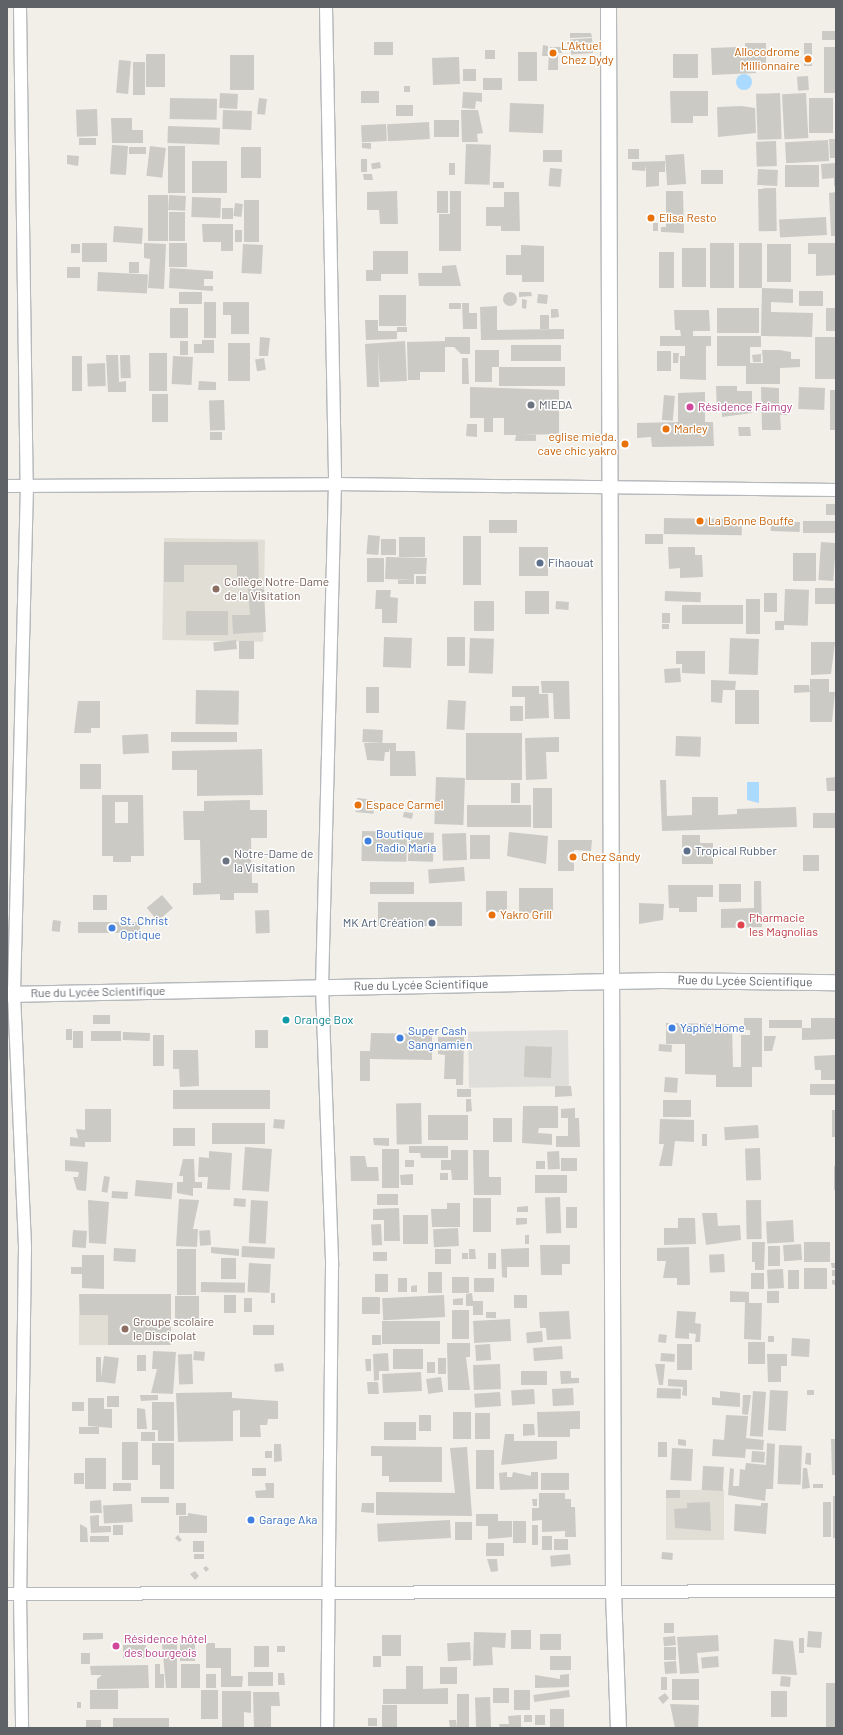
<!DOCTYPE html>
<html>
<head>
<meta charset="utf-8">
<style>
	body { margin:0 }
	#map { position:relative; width:843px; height:1735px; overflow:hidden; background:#f1efe8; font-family:Barlow,sans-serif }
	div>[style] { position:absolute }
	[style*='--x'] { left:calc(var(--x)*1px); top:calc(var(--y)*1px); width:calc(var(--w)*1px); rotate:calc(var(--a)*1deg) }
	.industrial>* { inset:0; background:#e0deda; transform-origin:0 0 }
	.education>* { inset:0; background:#e1ded6; transform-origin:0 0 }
	.water>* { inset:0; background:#aadaff }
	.round { border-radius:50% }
	.building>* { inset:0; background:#cccac5; transform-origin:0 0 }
	.roads { filter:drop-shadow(1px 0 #b5b8bc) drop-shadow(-1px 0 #b5b8bc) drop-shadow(0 1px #b5b8bc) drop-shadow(0 -1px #b5b8bc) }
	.minor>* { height:12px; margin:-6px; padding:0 6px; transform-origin:6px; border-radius:6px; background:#fff }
	.tertiary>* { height:15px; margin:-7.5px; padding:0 7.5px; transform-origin:7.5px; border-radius:7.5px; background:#fff }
	.dots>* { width:11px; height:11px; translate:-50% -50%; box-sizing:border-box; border:2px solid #fff; border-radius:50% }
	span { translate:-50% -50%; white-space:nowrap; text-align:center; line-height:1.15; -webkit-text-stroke:3px #fff; paint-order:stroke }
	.food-label { font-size:12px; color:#c56008 }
	.left { translate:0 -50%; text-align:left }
	.right { translate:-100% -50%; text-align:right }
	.worship-label { font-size:12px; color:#5b616d }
	.hotel-label { font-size:12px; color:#b23c85 }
	.service-label { font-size:12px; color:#4e5e75 }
	.education-label { font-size:12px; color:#785e54 }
	.shop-label { font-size:12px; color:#366cbe }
	.health-label { font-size:12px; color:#be3a42 }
	.street-label { font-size:12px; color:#5f6368 }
	.culture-label { font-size:12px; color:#0d838f }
	.frame { position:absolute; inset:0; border:8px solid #5f6368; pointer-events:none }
</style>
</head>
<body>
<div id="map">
	<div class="industrial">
		<div style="left:568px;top:1030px;width:56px;height:100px;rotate:89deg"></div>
	</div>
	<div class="education">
		<div style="left:164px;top:538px;width:101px;height:102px;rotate:1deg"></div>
		<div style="left:79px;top:1294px;width:92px;height:51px"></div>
		<div style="left:666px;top:1490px;width:58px;height:50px"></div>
	</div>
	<div class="water">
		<div class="round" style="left:736px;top:74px;width:16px;height:16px"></div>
		<div style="clip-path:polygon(747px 782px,759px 782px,759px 803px,747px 800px)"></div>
	</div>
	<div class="building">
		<div style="left:835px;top:31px;width:9px;height:13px;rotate:90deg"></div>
		<div style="clip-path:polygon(570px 33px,591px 33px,592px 37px,570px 38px)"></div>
		<div style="left:592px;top:38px;width:15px;height:22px;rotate:86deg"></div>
		<div style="left:385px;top:42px;width:8px;height:13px"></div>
		<div style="left:385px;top:42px;width:13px;height:11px;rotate:90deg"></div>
		<div style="clip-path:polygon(745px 43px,766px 43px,766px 65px,756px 65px,756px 73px,712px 75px,711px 48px,738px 47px,738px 52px,744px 52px,745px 60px)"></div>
		<div style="left:804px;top:43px;width:8px;height:23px"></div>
		<div style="clip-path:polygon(543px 45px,548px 46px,548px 56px,542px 56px)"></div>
		<div style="left:550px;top:47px;width:12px;height:6px"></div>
		<div style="left:824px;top:47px;width:12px;height:46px"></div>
		<div style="left:485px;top:50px;width:10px;height:9px"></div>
		<div style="left:518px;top:52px;width:19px;height:29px"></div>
		<div style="left:146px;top:54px;width:19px;height:33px"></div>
		<div style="clip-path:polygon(549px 54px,558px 55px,558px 70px,548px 70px)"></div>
		<div style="left:698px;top:54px;width:24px;height:25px;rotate:90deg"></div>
		<div style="left:230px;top:55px;width:24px;height:35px"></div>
		<div style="left:459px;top:57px;width:27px;height:27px;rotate:88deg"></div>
		<div style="left:119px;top:60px;width:12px;height:33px;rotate:5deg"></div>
		<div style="left:133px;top:62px;width:12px;height:33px"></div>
		<div style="left:463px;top:69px;width:13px;height:12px"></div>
		<div style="left:808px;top:76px;width:14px;height:11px;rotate:86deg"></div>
		<div style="left:483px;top:78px;width:19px;height:12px"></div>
		<div style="left:404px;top:86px;width:6px;height:6px"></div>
		<div style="left:361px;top:91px;width:18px;height:12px"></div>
		<div style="clip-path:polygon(670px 91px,708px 91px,708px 116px,693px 116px,693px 123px,671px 123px)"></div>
		<div style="clip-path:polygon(463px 92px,482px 93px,482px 102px,476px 101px,475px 109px,462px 108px)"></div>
		<div style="left:220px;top:93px;width:18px;height:15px;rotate:3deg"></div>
		<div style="left:780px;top:93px;width:46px;height:24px;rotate:88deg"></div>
		<div style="left:806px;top:93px;width:45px;height:24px;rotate:87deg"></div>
		<div style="left:170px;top:98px;width:47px;height:21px;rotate:1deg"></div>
		<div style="left:259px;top:98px;width:8px;height:16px;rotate:7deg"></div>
		<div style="left:809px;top:98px;width:24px;height:35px"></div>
		<div style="left:510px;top:103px;width:34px;height:29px;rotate:2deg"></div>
		<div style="left:396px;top:105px;width:17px;height:11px"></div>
		<div style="clip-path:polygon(742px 106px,755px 108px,756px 133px,718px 137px,717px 107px)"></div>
		<div style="left:97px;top:109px;width:27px;height:21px;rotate:88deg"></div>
		<div style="left:223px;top:110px;width:29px;height:19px;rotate:2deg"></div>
		<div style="clip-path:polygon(461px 110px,478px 110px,483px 133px,477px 134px,478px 142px,462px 142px)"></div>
		<div style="clip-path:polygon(111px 118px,132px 118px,132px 130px,143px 130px,143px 143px,112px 143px)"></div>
		<div style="left:459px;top:120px;width:17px;height:25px;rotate:90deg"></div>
		<div style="left:429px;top:122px;width:17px;height:42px;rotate:87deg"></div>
		<div style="left:386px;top:124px;width:17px;height:25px;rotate:87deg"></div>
		<div style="left:168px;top:126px;width:52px;height:17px;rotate:2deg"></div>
		<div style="left:79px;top:138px;width:17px;height:7px"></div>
		<div style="clip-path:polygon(829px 139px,836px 139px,836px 158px,830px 158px)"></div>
		<div style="left:828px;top:140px;width:21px;height:43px;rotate:87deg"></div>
		<div style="left:776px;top:141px;width:25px;height:20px;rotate:88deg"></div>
		<div style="clip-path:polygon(362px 143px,371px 143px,371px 149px,362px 148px)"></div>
		<div style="left:466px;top:144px;width:25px;height:40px;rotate:2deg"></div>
		<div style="left:112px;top:145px;width:16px;height:29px;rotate:4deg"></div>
		<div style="left:150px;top:146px;width:16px;height:30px;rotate:7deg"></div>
		<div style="left:168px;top:146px;width:17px;height:47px"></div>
		<div style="left:129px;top:147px;width:17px;height:7px"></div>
		<div style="left:241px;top:147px;width:20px;height:31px"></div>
		<div style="left:628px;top:149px;width:11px;height:10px"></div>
		<div style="left:543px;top:150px;width:19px;height:12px"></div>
		<div style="left:684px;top:154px;width:30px;height:19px;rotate:86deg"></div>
		<div style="clip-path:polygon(67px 155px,79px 156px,78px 166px,67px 164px)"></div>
		<div style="left:361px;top:159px;width:6px;height:13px"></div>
		<div style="left:192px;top:161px;width:35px;height:32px"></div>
		<div style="clip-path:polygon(665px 161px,665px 172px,659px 172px,659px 186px,646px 187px,646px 165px,645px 171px,632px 170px,632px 162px)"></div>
		<div style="left:380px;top:162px;width:6px;height:9px;rotate:81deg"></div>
		<div style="left:449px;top:163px;width:6px;height:12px"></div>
		<div style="clip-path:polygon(836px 163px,836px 186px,834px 186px,834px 178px,822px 179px,821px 164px)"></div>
		<div style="left:819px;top:165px;width:22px;height:34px;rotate:90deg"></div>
		<div style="left:550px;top:168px;width:12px;height:18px;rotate:5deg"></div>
		<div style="left:758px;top:169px;width:20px;height:16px;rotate:3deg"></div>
		<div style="left:723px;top:170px;width:14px;height:22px;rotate:90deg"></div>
		<div style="clip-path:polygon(363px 174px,372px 174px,373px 180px,364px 180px)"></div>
		<div style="left:504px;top:182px;width:6px;height:11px;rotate:90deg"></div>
		<div style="left:776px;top:188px;width:43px;height:18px;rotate:89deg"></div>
		<div style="clip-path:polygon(397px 191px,398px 224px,380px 224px,379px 210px,367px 210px,367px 192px)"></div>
		<div style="left:437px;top:191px;width:11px;height:22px"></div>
		<div style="clip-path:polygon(450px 191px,461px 191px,461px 251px,439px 251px,439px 214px,450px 214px)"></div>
		<div style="clip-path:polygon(666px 191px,683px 191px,684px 233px,661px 232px,661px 227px,666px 227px)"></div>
		<div style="clip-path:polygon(504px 192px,519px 192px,520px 231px,501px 231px,501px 226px,486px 226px,486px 207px,504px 207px)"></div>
		<div style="clip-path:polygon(836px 192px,836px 236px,831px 236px,829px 193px)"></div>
		<div style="left:148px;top:195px;width:20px;height:46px"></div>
		<div style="left:169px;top:195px;width:17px;height:15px;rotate:3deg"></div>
		<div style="left:192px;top:197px;width:29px;height:20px;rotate:2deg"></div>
		<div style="left:244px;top:200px;width:15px;height:42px"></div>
		<div style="left:235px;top:203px;width:8px;height:13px;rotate:7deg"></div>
		<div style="left:222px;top:208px;width:11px;height:11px"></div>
		<div style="left:169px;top:212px;width:16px;height:29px"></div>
		<div style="clip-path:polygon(660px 217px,666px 217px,665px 223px,659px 223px)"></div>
		<div style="left:826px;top:217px;width:18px;height:47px;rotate:87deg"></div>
		<div style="left:653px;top:223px;width:5px;height:8px"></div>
		<div style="clip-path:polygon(202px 224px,233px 224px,233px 251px,221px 251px,221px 242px,203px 242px)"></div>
		<div style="left:114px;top:226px;width:29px;height:16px;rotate:4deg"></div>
		<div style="left:235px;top:230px;width:7px;height:12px"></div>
		<div style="left:82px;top:243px;width:25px;height:19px"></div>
		<div style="clip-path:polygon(144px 243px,166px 244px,164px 289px,148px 288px,150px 259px,144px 258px)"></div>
		<div style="left:169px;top:243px;width:18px;height:24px"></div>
		<div style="left:710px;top:243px;width:24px;height:45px"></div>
		<div style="clip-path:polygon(739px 243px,762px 243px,762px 288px,793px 289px,793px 303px,771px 302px,771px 312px,813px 313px,812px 337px,761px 336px,762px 288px,739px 288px)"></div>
		<div style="clip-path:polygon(808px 243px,836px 243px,836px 275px,816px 276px,816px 254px,808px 254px)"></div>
		<div style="left:71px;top:244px;width:9px;height:9px"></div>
		<div style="left:243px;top:244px;width:20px;height:29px;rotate:3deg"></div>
		<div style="left:767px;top:244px;width:24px;height:38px"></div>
		<div style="clip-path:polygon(521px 245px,544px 246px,544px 282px,522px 282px,522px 275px,506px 275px,506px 255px,521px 255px)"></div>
		<div style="left:682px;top:248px;width:24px;height:39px"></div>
		<div style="clip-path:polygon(373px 251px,408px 251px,408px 274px,381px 274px,381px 281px,366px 281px,366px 270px,373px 270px)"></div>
		<div style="left:659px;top:252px;width:15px;height:36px"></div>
		<div style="left:129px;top:262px;width:10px;height:11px"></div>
		<div style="clip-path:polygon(456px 265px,461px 286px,419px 286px,418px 273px,442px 273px,442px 266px)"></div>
		<div style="left:67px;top:267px;width:13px;height:11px"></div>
		<div style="clip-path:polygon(170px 268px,213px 271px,213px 279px,204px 279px,204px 286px,213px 286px,213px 291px,169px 288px)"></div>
		<div style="left:98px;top:272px;width:50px;height:19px;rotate:3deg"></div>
		<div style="left:799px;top:291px;width:24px;height:15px"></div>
		<div style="left:179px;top:292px;width:23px;height:12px"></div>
		<div style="clip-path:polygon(519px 292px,531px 292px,532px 296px,519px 297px)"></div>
		<div class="round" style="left:503px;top:292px;width:14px;height:14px"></div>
		<div style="left:538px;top:294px;width:10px;height:9px;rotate:6deg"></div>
		<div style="left:379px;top:295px;width:27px;height:31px"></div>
		<div style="clip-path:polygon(522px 299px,527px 300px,526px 309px,522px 308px)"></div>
		<div style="left:204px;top:302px;width:12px;height:36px"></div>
		<div style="clip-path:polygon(223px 302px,249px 302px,249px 334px,231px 334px,231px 315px,223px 315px)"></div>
		<div style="left:449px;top:303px;width:12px;height:6px"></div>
		<div style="clip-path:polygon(462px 303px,469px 303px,469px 313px,477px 313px,477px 329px,463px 329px)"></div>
		<div style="clip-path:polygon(497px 306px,497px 330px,564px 329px,564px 339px,481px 340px,480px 307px)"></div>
		<div style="left:170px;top:308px;width:18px;height:30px"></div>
		<div style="left:717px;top:308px;width:42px;height:25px"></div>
		<div style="left:826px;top:308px;width:10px;height:23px"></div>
		<div style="clip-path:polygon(551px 309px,558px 309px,559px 317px,551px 318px)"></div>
		<div style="clip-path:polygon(674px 310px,709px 310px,710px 331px,693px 331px,693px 336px,711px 336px,711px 346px,706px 346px,706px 380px,680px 379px,680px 356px,685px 356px,685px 346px,660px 346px,660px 336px,681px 336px,680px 330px,675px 330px)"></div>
		<div style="left:540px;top:315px;width:9px;height:14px"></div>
		<div style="clip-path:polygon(365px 320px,378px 320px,378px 331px,397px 331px,397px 339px,366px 340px)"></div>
		<div style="left:397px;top:327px;width:10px;height:5px"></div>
		<div style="clip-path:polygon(717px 336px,761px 336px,761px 347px,750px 347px,750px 363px,763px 363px,762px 350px,779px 350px,791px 352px,791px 359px,800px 359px,800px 367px,780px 368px,780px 384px,746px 384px,746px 366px,717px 366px)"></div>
		<div style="clip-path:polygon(260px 337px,270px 338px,268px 356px,259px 356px)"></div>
		<div style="clip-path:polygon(445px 337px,470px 337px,470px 354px,461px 354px,454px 347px,445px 347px,445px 372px,420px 372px,420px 380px,408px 380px,407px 342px,445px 341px)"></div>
		<div style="left:815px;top:337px;width:21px;height:42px"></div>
		<div style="clip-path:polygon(202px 340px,214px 340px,214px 353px,194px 353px,194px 344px,202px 344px)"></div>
		<div style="left:180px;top:341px;width:8px;height:14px"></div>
		<div style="clip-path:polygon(405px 341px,407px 381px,380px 382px,378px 349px,379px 387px,367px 387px,365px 344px)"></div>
		<div style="left:228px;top:343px;width:22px;height:38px"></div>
		<div style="left:511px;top:345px;width:50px;height:16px"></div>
		<div style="clip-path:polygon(475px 350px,499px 350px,499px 367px,492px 367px,492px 382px,475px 382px)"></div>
		<div style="left:657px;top:351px;width:14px;height:20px"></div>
		<div style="left:149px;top:353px;width:18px;height:38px"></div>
		<div style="clip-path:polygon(673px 353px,679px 353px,678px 363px,673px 363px)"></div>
		<div style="clip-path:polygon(761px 354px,761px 362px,753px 362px,752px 355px)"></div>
		<div style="clip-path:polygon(106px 355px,118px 355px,119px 382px,126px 381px,126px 392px,108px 392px)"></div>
		<div style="left:130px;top:355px;width:23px;height:10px;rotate:88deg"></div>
		<div style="left:72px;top:356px;width:10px;height:35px"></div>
		<div style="left:173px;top:356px;width:20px;height:28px;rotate:3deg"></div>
		<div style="left:264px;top:358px;width:12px;height:9px;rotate:81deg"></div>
		<div style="clip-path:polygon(462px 358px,468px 358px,469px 384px,462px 384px)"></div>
		<div style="left:105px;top:363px;width:23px;height:18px;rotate:88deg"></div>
		<div style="left:499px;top:367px;width:66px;height:19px"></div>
		<div style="clip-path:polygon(199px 381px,216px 382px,216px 390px,198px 390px)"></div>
		<div style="clip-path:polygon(716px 386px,737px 386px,737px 391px,752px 391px,752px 413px,722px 417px,722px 411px,717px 411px)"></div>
		<div style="clip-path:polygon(470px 387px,559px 390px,559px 434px,521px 435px,536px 435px,536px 441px,515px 441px,516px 435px,504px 435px,504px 418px,493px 418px,493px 432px,484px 432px,484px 418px,470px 418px)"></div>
		<div style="clip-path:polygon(761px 387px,779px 388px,779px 406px,787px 406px,787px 415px,780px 415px,781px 430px,762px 430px)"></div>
		<div style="left:799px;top:387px;width:26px;height:22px;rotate:2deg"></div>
		<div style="left:830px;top:390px;width:6px;height:40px"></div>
		<div style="clip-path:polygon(705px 392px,705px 422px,713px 422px,714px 446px,652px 447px,651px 437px,637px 438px,637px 423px,678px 422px,678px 393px)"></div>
		<div style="left:152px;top:394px;width:16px;height:28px"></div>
		<div style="left:664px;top:395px;width:11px;height:25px;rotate:5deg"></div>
		<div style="left:224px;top:400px;width:30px;height:15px;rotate:88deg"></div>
		<div style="clip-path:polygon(467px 424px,477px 424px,477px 437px,466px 436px)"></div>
		<div style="clip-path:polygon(738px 427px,750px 427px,751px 436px,739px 436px)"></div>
		<div style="left:210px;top:432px;width:12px;height:8px"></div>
		<div style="left:836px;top:504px;width:11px;height:10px;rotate:90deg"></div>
		<div style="left:664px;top:518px;width:78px;height:16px;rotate:1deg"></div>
		<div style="left:489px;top:520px;width:28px;height:13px"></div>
		<div style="left:771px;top:521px;width:29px;height:10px;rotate:2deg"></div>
		<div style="left:803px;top:521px;width:33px;height:12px"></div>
		<div style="left:645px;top:534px;width:18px;height:10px"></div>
		<div style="left:368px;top:535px;width:12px;height:19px;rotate:5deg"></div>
		<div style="left:463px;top:536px;width:18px;height:49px"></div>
		<div style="left:399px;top:537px;width:26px;height:20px"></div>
		<div style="left:381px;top:539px;width:15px;height:16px"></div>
		<div style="clip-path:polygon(164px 542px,258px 542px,259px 583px,237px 583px,237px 565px,184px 565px,184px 582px,164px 582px)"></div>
		<div style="left:821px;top:542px;width:15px;height:38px;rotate:4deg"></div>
		<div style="left:519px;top:547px;width:29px;height:29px"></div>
		<div style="clip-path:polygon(668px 547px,695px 547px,695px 555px,702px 555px,703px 577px,680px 578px,680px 568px,669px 569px)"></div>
		<div style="left:793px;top:553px;width:23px;height:28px"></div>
		<div style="clip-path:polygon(386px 557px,427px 558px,426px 574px,414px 574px,414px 580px,385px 579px)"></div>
		<div style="left:367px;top:558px;width:17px;height:24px"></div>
		<div style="left:416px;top:576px;width:10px;height:8px"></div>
		<div style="left:398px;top:580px;width:16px;height:4px"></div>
		<div style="left:815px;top:588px;width:21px;height:16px"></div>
		<div style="clip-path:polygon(248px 589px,264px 589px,266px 632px,233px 634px,232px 615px,250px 615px)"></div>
		<div style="left:785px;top:589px;width:24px;height:36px;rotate:2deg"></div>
		<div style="clip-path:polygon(376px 590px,391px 590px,390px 597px,398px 598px,397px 623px,382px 623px,382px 609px,375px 609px)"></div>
		<div style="left:525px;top:591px;width:24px;height:23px"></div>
		<div style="left:665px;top:591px;width:36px;height:10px;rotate:2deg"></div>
		<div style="left:764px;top:593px;width:13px;height:19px"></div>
		<div style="left:746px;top:599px;width:14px;height:35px"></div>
		<div style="left:474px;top:601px;width:20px;height:30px"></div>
		<div style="left:556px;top:601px;width:13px;height:8px;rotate:4deg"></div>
		<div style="left:682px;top:605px;width:61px;height:19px"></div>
		<div style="left:228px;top:611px;width:24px;height:42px;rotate:90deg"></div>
		<div style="left:662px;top:613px;width:8px;height:10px"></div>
		<div style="left:775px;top:621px;width:9px;height:9px"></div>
		<div style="left:662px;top:624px;width:7px;height:5px"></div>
		<div style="left:384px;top:637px;width:28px;height:30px;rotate:2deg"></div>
		<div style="left:447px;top:637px;width:18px;height:29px"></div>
		<div style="left:470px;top:638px;width:24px;height:35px;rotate:2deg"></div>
		<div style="left:730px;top:638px;width:29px;height:36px;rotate:2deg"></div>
		<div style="left:236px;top:640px;width:9px;height:23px;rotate:84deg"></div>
		<div style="left:239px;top:641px;width:15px;height:18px"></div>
		<div style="clip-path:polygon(811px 642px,835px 642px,831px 674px,811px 675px)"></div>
		<div style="clip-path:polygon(676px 651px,705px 651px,705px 674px,682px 673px,682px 664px,676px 664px)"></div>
		<div style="left:680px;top:668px;width:14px;height:16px;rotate:86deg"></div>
		<div style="clip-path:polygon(810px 679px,829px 679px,829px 692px,835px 692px,832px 722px,810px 722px)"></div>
		<div style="clip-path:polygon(711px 680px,736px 681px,735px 690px,723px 690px,722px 703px,711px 702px)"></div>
		<div style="clip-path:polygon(541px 681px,569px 681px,570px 719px,554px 719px,553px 693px,542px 693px)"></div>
		<div style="clip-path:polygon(794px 685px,809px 685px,810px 692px,794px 693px)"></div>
		<div style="clip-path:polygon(512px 686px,539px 686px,539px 694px,548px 694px,549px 718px,525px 719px,525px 697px,512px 697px)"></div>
		<div style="left:366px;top:687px;width:13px;height:26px"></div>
		<div style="left:196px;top:690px;width:43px;height:34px;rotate:1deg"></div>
		<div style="left:735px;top:690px;width:24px;height:34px"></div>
		<div style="left:448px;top:700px;width:18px;height:29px;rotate:3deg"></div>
		<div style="clip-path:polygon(78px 701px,100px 701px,100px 728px,91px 728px,91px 733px,74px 733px)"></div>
		<div style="left:510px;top:706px;width:13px;height:15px"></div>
		<div style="left:363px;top:729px;width:20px;height:13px;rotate:3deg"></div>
		<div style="left:237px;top:732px;width:10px;height:66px;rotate:90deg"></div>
		<div style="left:466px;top:733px;width:56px;height:47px"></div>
		<div style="left:148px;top:734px;width:19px;height:26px;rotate:87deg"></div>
		<div style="left:676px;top:736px;width:25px;height:20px;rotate:2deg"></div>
		<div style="clip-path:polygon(559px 737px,559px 752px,546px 752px,547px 779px,526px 780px,525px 738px)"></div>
		<div style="clip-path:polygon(364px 743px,396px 743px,396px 751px,415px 751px,416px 776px,390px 776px,390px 748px,389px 752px,385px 752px,384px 761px,367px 760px)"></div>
		<div style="clip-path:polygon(262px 749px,263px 795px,197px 796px,197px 770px,172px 770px,172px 751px)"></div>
		<div style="left:80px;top:764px;width:21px;height:25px"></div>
		<div style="left:436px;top:777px;width:29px;height:47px;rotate:2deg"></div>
		<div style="clip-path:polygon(836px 777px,836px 791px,827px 791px,826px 778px)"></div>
		<div style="clip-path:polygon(660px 780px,666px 780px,667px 816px,692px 815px,692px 797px,718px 797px,718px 815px,737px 814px,737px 809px,796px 807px,797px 827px,662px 831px)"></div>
		<div style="left:511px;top:783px;width:9px;height:20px"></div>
		<div style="left:533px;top:788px;width:19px;height:40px"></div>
		<div style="clip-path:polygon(evenodd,102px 795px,143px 795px,144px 856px,131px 856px,131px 862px,113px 862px,113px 856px,102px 856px,102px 795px,115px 802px,128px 802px,128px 823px,115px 823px,115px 802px)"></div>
		<div style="left:357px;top:798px;width:18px;height:14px;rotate:6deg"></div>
		<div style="clip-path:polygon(250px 800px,250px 810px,267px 810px,267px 838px,251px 838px,252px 883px,258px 883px,258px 893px,234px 893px,234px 900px,220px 900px,220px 894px,193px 895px,193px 883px,201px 883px,200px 840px,184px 840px,183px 811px,204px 811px,204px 801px)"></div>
		<div style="left:531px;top:805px;width:22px;height:64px;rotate:90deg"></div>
		<div style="clip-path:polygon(404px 812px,413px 813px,412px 819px,403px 817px)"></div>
		<div style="left:836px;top:813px;width:15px;height:23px;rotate:90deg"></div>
		<div style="left:362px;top:831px;width:45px;height:30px;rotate:1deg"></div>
		<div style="left:409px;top:832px;width:25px;height:29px;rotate:2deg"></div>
		<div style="clip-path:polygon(509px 832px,548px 836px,546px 864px,507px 856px)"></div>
		<div style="left:466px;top:833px;width:27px;height:24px;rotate:88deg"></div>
		<div style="left:490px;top:835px;width:24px;height:20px;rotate:90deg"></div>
		<div style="clip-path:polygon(682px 835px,700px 835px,700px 843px,713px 843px,713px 864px,682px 864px)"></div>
		<div style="clip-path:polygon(558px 840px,592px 840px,591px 851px,574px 850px,574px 871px,558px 871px)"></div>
		<div style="left:803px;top:855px;width:16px;height:16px"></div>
		<div style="left:464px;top:867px;width:14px;height:36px;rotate:86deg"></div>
		<div style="clip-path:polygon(754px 881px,761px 881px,762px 927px,721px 928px,721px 909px,754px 908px)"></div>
		<div style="left:370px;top:882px;width:44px;height:12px"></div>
		<div style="left:719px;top:884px;width:22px;height:18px"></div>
		<div style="clip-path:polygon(668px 885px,713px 885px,713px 897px,697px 897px,697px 912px,679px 912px,679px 908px,669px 908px)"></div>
		<div style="left:519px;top:888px;width:34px;height:25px"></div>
		<div style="left:486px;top:891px;width:21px;height:21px"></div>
		<div style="left:93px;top:895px;width:14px;height:15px"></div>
		<div style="left:162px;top:895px;width:17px;height:20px;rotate:50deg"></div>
		<div style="left:378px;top:902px;width:84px;height:24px"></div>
		<div style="clip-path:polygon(639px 903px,664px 904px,663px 920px,639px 924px)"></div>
		<div style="left:269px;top:910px;width:23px;height:14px;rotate:88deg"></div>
		<div style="left:53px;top:920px;width:8px;height:11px;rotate:7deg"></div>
		<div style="left:78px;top:922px;width:62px;height:11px"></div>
		<div style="left:93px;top:1015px;width:17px;height:9px"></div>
		<div style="clip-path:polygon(284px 1017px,289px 1018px,289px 1022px,284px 1021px)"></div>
		<div style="clip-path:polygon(744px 1018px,762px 1018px,762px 1067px,752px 1067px,752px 1087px,716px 1087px,716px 1075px,685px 1074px,685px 1044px,666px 1044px,666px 1023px,732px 1024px,733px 1067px,741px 1067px,741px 1035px,750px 1035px,750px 1030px,744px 1030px)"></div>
		<div style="clip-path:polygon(811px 1018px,836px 1018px,836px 1039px,802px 1040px,802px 1028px,811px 1028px)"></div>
		<div style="left:802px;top:1020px;width:8px;height:33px;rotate:90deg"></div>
		<div style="left:66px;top:1029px;width:6px;height:11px"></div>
		<div style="left:255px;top:1030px;width:13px;height:18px"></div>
		<div style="left:73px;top:1031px;width:10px;height:17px"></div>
		<div style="left:91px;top:1031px;width:30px;height:10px"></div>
		<div style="left:123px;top:1032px;width:27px;height:8px;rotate:2deg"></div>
		<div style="clip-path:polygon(371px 1033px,432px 1034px,432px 1060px,370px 1059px,370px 1081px,360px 1081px,360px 1051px,370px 1051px)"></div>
		<div style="left:153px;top:1035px;width:11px;height:31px"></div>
		<div style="clip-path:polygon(764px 1036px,776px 1036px,772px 1051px,764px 1051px)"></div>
		<div style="clip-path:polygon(438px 1037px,464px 1037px,463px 1085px,456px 1085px,456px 1079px,444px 1079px,445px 1055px,438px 1054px)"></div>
		<div style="left:659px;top:1044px;width:13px;height:7px;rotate:4deg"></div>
		<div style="left:525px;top:1046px;width:27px;height:31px;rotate:2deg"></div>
		<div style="clip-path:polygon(173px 1050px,198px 1050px,199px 1086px,180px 1087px,179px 1069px,173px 1069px)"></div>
		<div style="clip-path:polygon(835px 1055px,836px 1080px,821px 1080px,821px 1070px,815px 1070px,814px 1056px)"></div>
		<div style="left:665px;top:1077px;width:13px;height:15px;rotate:4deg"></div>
		<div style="left:836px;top:1084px;width:11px;height:26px;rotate:90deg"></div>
		<div style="clip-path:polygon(555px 1086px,571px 1086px,572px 1096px,555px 1097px)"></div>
		<div style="left:457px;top:1089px;width:14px;height:8px"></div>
		<div style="left:270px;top:1090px;width:19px;height:97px;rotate:90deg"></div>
		<div style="clip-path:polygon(466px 1099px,471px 1099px,472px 1111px,466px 1112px)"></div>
		<div style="left:691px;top:1100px;width:17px;height:28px;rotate:90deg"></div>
		<div style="left:421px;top:1103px;width:41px;height:25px;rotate:89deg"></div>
		<div style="clip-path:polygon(523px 1106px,558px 1106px,558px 1128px,539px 1128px,538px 1133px,552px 1134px,552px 1145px,522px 1143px)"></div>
		<div style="clip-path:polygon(575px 1108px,575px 1118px,579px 1118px,580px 1147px,556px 1147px,556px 1136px,568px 1136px,568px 1118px,561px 1118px,561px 1109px)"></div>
		<div style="clip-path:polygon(85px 1109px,111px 1109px,111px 1142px,85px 1142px,85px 1147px,70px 1146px,70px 1137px,78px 1138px,76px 1129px,85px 1130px)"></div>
		<div style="left:832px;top:1110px;width:4px;height:27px"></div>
		<div style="left:428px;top:1115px;width:40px;height:25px"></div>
		<div style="left:493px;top:1118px;width:19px;height:24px"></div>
		<div style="left:274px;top:1119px;width:11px;height:9px;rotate:5deg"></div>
		<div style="clip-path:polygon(660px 1119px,694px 1120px,694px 1142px,675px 1141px,672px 1166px,659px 1166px,664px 1144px,659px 1144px)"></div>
		<div style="left:212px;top:1123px;width:53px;height:21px"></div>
		<div style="left:758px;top:1125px;width:13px;height:34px;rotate:86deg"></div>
		<div style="left:173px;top:1128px;width:22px;height:18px"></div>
		<div style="left:707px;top:1134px;width:12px;height:5px;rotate:90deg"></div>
		<div style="clip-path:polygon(373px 1138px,389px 1138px,389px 1146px,374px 1145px)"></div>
		<div style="clip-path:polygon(409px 1146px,448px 1146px,448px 1158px,421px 1158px,420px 1153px,409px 1153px)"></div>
		<div style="left:245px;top:1147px;width:27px;height:43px;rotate:4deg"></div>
		<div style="left:760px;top:1148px;width:32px;height:15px;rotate:88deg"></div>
		<div style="left:382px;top:1149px;width:17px;height:39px"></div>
		<div style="clip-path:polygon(451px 1150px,468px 1150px,468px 1180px,452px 1180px,451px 1170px,441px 1170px,441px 1160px,451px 1160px)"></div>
		<div style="clip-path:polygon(473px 1150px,489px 1150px,489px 1177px,501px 1177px,501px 1195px,474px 1195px)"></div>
		<div style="clip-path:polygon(209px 1151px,232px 1153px,230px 1190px,207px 1189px,208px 1177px,198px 1177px,199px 1157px,209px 1158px)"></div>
		<div style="left:559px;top:1151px;width:18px;height:12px;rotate:87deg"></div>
		<div style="clip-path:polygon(350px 1156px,365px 1156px,367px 1167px,378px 1167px,379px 1181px,351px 1181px)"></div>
		<div style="left:561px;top:1158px;width:16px;height:13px"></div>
		<div style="clip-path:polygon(183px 1159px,194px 1159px,195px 1182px,202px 1182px,202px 1188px,193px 1188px,193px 1196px,177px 1193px,177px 1182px,183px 1182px,183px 1176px,179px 1176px)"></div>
		<div style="clip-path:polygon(65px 1160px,88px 1162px,86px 1191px,77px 1190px,73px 1177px,78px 1177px,79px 1172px,65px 1171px)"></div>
		<div style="left:405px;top:1160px;width:9px;height:7px"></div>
		<div style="left:536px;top:1161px;width:9px;height:8px"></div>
		<div style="left:836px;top:1166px;width:24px;height:2px;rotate:90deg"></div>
		<div style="left:440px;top:1173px;width:8px;height:7px"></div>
		<div style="clip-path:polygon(413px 1174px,413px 1185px,401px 1185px,400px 1175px)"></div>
		<div style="left:535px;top:1175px;width:32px;height:18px"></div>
		<div style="left:104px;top:1176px;width:6px;height:16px;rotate:9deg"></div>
		<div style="left:136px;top:1180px;width:37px;height:16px;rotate:5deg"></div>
		<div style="left:112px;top:1191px;width:16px;height:7px;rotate:4deg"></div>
		<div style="left:398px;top:1194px;width:11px;height:21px;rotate:90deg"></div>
		<div style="left:560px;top:1197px;width:36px;height:15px;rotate:88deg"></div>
		<div style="left:234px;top:1198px;width:12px;height:8px;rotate:5deg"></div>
		<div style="left:473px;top:1198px;width:18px;height:34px"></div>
		<div style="clip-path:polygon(179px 1199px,199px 1200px,193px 1229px,198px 1229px,197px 1247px,176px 1246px)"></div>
		<div style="clip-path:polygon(88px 1200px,109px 1202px,106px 1244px,89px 1243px)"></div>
		<div style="left:251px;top:1200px;width:17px;height:43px;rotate:3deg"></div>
		<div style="left:761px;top:1200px;width:39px;height:15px;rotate:89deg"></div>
		<div style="clip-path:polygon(447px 1203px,460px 1203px,460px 1227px,432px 1227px,431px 1209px,447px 1209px)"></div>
		<div style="clip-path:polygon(528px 1206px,528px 1212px,517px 1212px,517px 1207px)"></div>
		<div style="left:566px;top:1207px;width:11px;height:21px"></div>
		<div style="clip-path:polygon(399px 1208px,400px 1241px,384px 1241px,384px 1220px,373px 1220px,373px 1209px)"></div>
		<div style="clip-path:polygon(702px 1213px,717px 1213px,718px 1226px,740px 1225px,741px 1240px,706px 1245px)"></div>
		<div style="left:403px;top:1215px;width:25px;height:29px"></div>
		<div style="clip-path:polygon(516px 1218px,527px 1218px,527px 1224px,516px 1225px)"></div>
		<div style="clip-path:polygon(678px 1218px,695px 1218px,696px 1244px,664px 1245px,664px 1228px,678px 1228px)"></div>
		<div style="left:793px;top:1220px;width:22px;height:27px;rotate:87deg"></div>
		<div style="left:381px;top:1224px;width:21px;height:10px;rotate:87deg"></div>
		<div style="left:458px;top:1228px;width:18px;height:25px;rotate:87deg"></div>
		<div style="left:73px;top:1230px;width:14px;height:17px;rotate:4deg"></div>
		<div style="left:210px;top:1230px;width:15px;height:11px;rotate:86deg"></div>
		<div style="left:525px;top:1235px;width:4px;height:9px"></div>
		<div style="clip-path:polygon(752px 1242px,765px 1242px,764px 1270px,755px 1270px,755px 1262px,752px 1262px)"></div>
		<div style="left:804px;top:1242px;width:26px;height:20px"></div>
		<div style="left:801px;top:1244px;width:16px;height:18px;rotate:86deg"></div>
		<div style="clip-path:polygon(540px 1245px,570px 1245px,570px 1264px,562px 1264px,562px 1275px,541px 1275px)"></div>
		<div style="left:242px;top:1246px;width:33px;height:11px;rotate:3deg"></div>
		<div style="left:768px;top:1246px;width:12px;height:20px"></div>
		<div style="clip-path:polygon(211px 1247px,239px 1249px,239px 1256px,211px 1253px)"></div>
		<div style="clip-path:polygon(689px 1247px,690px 1285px,677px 1285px,677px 1278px,663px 1278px,666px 1261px,657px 1261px,657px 1248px)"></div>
		<div style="left:114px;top:1248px;width:22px;height:13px;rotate:3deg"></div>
		<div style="clip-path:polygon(529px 1248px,529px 1267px,507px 1267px,507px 1278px,502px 1277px,501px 1249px)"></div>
		<div style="left:177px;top:1249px;width:19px;height:46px"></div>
		<div style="left:435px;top:1249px;width:16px;height:15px"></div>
		<div style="clip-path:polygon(469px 1249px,475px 1249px,476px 1259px,469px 1259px)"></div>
		<div style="left:373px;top:1252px;width:14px;height:9px"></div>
		<div style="left:462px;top:1253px;width:6px;height:6px"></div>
		<div style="left:488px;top:1253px;width:8px;height:16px"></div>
		<div style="left:724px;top:1254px;width:18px;height:15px;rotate:87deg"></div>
		<div style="clip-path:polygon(82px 1255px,104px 1255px,104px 1289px,82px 1288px,82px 1274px,71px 1274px,71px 1267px,82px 1267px)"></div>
		<div style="left:221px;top:1258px;width:15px;height:21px"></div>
		<div style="left:249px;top:1263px;width:22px;height:29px;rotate:3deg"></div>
		<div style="clip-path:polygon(831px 1263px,836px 1263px,836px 1268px,832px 1268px)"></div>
		<div style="left:804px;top:1268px;width:23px;height:21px"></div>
		<div style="left:783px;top:1269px;width:19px;height:16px;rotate:87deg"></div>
		<div style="left:788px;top:1270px;width:11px;height:19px"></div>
		<div style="left:832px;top:1270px;width:4px;height:6px"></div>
		<div style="left:428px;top:1272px;width:14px;height:21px"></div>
		<div style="left:751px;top:1273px;width:13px;height:16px"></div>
		<div style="left:375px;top:1274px;width:13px;height:18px"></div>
		<div style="left:452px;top:1277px;width:17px;height:16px"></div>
		<div style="left:398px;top:1278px;width:9px;height:14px"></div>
		<div style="left:474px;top:1278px;width:20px;height:14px"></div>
		<div style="clip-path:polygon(832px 1280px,835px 1280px,835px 1285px,832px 1284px)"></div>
		<div style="left:201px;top:1282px;width:44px;height:10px;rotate:1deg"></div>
		<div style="clip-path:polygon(417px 1285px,417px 1292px,411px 1292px,411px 1286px)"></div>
		<div style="clip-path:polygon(730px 1291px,749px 1292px,749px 1303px,762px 1303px,761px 1340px,744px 1339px,745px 1302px,730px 1302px)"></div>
		<div style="left:779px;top:1291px;width:12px;height:12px;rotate:90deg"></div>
		<div style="left:271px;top:1293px;width:4px;height:10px"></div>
		<div style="clip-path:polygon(472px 1293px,473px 1301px,483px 1301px,483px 1315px,473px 1315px,473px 1306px,466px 1306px,466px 1294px)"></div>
		<div style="clip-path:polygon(79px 1294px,171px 1294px,171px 1345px,108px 1345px,108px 1315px,80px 1315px)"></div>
		<div style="left:224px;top:1295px;width:12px;height:18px"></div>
		<div style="left:444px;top:1295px;width:22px;height:62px;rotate:87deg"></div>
		<div style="left:514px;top:1295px;width:13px;height:13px"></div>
		<div style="left:175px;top:1296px;width:24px;height:23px"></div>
		<div style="left:362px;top:1297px;width:18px;height:17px"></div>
		<div style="left:244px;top:1298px;width:8px;height:14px"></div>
		<div style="clip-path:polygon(463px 1298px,463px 1305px,453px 1305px,453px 1299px)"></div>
		<div style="left:452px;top:1310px;width:17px;height:29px"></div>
		<div style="clip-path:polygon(569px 1311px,571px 1339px,547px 1340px,546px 1328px,540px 1328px,539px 1312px)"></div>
		<div style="clip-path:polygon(677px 1311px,696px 1312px,695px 1323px,701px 1324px,700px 1342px,695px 1342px,696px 1334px,689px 1333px,689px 1339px,675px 1338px)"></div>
		<div style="left:486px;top:1312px;width:10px;height:6px"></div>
		<div style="left:510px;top:1319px;width:22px;height:37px;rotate:87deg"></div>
		<div style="left:440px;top:1321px;width:23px;height:58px;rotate:90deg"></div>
		<div style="left:253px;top:1325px;width:21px;height:10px"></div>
		<div style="left:542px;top:1331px;width:11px;height:16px;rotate:85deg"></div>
		<div style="left:659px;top:1334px;width:8px;height:8px;rotate:7deg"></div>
		<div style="left:372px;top:1335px;width:9px;height:10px"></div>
		<div style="left:768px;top:1336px;width:6px;height:6px"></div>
		<div style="left:792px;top:1338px;width:18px;height:18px;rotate:3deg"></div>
		<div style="left:748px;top:1342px;width:17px;height:22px"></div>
		<div style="clip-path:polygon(447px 1343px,470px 1343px,470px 1357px,466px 1357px,470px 1390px,448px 1390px)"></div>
		<div style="left:490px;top:1344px;width:16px;height:15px;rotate:86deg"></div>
		<div style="left:677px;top:1344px;width:15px;height:26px"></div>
		<div style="left:562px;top:1346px;width:13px;height:29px;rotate:86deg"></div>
		<div style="left:423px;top:1349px;width:20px;height:30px;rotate:90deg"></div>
		<div style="clip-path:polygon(153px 1351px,176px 1352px,173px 1394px,151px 1393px,157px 1369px,152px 1369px)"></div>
		<div style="left:194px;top:1351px;width:11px;height:9px;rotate:5deg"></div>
		<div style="clip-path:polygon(388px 1353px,389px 1371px,379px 1371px,379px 1380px,374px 1381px,373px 1354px)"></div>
		<div style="left:661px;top:1353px;width:14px;height:8px;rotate:4deg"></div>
		<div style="left:192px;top:1354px;width:30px;height:14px;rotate:88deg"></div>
		<div style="clip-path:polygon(767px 1354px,787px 1354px,787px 1366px,781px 1366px,781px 1382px,768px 1382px)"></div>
		<div style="left:137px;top:1355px;width:9px;height:16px"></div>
		<div style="left:104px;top:1356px;width:15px;height:26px;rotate:8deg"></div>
		<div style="left:96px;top:1357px;width:5px;height:25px"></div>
		<div style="left:438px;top:1358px;width:8px;height:16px"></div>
		<div style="clip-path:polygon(365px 1359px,371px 1359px,371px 1371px,366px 1371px)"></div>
		<div style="left:427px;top:1362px;width:8px;height:11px"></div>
		<div style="left:283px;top:1363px;width:8px;height:9px;rotate:83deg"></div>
		<div style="left:500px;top:1364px;width:25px;height:27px;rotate:88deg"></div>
		<div style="clip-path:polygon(655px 1364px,665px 1364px,663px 1385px,659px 1385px)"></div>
		<div style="left:521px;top:1371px;width:26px;height:14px"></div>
		<div style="clip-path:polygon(560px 1371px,571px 1371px,571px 1378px,579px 1378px,579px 1383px,561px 1384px)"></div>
		<div style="left:421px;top:1372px;width:19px;height:39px;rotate:87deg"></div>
		<div style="left:441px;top:1377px;width:15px;height:15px;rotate:82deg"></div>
		<div style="clip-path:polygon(668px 1379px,687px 1380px,687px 1396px,682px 1395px,683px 1387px,668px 1386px)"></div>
		<div style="clip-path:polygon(367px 1382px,378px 1382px,379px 1394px,368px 1394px)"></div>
		<div style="left:573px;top:1388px;width:17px;height:21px;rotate:87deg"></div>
		<div style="left:657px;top:1388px;width:24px;height:10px;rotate:2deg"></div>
		<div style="left:534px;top:1389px;width:15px;height:23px;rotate:86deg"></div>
		<div style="left:770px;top:1390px;width:18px;height:40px;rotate:3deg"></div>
		<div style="left:807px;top:1390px;width:7px;height:5px"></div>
		<div style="clip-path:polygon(720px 1391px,740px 1393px,740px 1407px,712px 1405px,712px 1397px,720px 1398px)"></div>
		<div style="left:753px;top:1391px;width:13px;height:45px;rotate:4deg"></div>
		<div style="clip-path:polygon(232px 1392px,232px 1398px,278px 1401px,278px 1419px,268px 1419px,267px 1425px,260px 1425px,261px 1437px,240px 1437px,240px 1410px,233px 1411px,233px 1441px,178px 1442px,176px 1393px)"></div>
		<div style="left:500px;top:1392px;width:14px;height:26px;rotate:86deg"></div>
		<div style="clip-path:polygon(140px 1395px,158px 1395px,158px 1400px,141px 1401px)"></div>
		<div style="clip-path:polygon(743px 1395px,751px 1395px,748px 1415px,742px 1414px)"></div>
		<div style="left:107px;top:1396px;width:12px;height:11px"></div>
		<div style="clip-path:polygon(88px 1398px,104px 1398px,104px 1409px,112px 1409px,112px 1428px,88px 1426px)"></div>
		<div style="left:72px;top:1402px;width:12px;height:9px"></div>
		<div style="clip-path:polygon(152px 1402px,174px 1402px,174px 1441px,158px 1441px,158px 1430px,152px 1430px)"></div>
		<div style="clip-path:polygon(137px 1408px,145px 1409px,147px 1429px,137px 1429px)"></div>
		<div style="clip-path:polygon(580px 1411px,580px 1429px,570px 1429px,570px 1437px,538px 1437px,537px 1412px)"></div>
		<div style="left:453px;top:1412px;width:18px;height:27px"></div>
		<div style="left:475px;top:1413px;width:15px;height:26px"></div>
		<div style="left:419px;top:1415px;width:12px;height:16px"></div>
		<div style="clip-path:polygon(726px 1415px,748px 1416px,746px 1438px,764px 1440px,763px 1450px,746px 1449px,745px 1458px,712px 1456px,713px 1439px,724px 1440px)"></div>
		<div style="left:384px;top:1422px;width:32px;height:18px"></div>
		<div style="clip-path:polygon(523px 1424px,534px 1424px,535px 1435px,523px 1436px)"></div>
		<div style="left:79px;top:1427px;width:20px;height:7px"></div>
		<div style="left:141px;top:1432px;width:14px;height:9px"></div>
		<div style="clip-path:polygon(505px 1434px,514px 1434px,514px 1441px,557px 1441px,557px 1459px,501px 1465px)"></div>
		<div style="clip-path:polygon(678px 1439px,686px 1440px,686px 1446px,678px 1445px)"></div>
		<div style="clip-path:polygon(831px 1439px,836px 1439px,836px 1475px,832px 1475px)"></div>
		<div style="left:122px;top:1442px;width:16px;height:38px"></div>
		<div style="left:658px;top:1442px;width:9px;height:15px"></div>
		<div style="clip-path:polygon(152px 1443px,174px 1443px,174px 1489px,160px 1489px,160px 1465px,152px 1465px)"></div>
		<div style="clip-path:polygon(767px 1443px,775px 1444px,773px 1489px,766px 1489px,765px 1501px,728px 1495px,730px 1468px,734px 1469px,733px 1486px,739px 1486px,740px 1469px,745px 1470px,746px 1463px,766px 1465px)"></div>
		<div style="clip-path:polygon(274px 1444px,281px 1444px,282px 1461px,274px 1462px)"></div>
		<div style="left:779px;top:1445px;width:23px;height:39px;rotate:2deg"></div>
		<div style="clip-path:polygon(371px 1446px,442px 1447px,442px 1482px,389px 1482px,389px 1476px,382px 1476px,382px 1456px,371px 1456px)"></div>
		<div style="clip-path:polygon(467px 1447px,472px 1516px,376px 1515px,376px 1492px,455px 1493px,450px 1448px)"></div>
		<div style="left:672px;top:1448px;width:21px;height:32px;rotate:3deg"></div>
		<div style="left:476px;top:1450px;width:18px;height:39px"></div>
		<div style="left:265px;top:1451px;width:7px;height:7px"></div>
		<div style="left:752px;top:1451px;width:13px;height:11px;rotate:4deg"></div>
		<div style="clip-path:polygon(806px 1453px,811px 1453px,811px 1465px,805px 1464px)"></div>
		<div style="left:85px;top:1458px;width:21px;height:31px"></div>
		<div style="left:703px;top:1466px;width:21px;height:24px;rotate:3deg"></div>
		<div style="left:252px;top:1468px;width:14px;height:8px"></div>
		<div style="clip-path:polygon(803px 1468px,807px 1468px,810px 1488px,802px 1489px)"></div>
		<div style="clip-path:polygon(507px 1472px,507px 1477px,512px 1477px,513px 1472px,531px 1476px,531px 1472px,538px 1472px,538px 1489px,500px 1490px,499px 1473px)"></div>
		<div style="left:74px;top:1473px;width:10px;height:11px"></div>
		<div style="left:541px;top:1473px;width:28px;height:17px"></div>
		<div style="left:113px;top:1483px;width:18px;height:8px"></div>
		<div style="clip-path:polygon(265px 1483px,274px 1483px,274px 1498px,256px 1498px,255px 1491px,266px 1490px)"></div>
		<div style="left:823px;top:1484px;width:4px;height:10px;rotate:90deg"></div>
		<div style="left:666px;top:1490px;width:14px;height:8px"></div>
		<div style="clip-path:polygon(539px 1493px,565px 1493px,565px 1499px,571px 1499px,571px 1507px,575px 1507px,576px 1537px,565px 1537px,565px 1531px,542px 1532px,542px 1520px,532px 1521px,532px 1508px,539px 1508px)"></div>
		<div style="left:833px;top:1496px;width:3px;height:42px"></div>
		<div style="left:141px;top:1497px;width:28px;height:6px"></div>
		<div style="clip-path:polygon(532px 1499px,537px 1499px,537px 1506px,533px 1506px)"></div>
		<div style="clip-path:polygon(101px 1500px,102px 1513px,90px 1513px,90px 1501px)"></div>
		<div style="clip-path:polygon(710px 1502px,711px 1531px,675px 1528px,674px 1509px,687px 1508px,687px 1503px)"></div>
		<div style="left:823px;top:1502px;width:8px;height:35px"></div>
		<div style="left:176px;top:1503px;width:10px;height:12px"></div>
		<div style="clip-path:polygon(362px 1503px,374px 1503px,374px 1513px,361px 1512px)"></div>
		<div style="clip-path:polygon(761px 1503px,768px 1503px,766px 1534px,734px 1531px,735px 1504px,761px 1506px)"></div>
		<div style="left:132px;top:1504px;width:18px;height:29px;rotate:87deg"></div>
		<div style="clip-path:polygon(188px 1513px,207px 1516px,207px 1533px,179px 1533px,179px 1516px,188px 1516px)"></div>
		<div style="clip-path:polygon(476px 1514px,498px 1514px,498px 1521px,512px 1521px,512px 1537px,488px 1539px,488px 1526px,476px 1526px)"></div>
		<div style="clip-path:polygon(99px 1515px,99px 1526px,111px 1526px,111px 1532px,91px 1533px,90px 1516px)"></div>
		<div style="left:450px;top:1520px;width:18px;height:73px;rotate:87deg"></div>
		<div style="left:526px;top:1521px;width:22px;height:13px;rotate:90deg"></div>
		<div style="left:472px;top:1522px;width:18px;height:17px;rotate:90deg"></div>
		<div style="clip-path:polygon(80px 1524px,87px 1528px,88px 1542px,80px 1542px)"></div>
		<div style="left:113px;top:1525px;width:10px;height:10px"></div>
		<div style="left:532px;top:1525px;width:6px;height:20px"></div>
		<div style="clip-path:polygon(178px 1535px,182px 1540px,179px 1542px,175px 1538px)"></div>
		<div style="left:90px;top:1536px;width:19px;height:6px"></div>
		<div style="left:552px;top:1536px;width:14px;height:10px;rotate:90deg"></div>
		<div style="left:554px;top:1539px;width:14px;height:11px"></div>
		<div style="left:193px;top:1541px;width:11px;height:11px"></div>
		<div style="left:486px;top:1543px;width:18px;height:13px"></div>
		<div style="left:662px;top:1552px;width:11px;height:7px;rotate:5deg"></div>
		<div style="left:194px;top:1554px;width:10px;height:5px"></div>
		<div style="left:570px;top:1554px;width:11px;height:20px;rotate:85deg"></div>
		<div style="clip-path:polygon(487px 1559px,497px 1559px,498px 1571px,491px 1572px)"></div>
		<div style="clip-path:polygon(206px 1566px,209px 1569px,206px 1572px,203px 1568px)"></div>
		<div style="clip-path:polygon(195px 1571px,199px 1576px,195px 1580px,190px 1574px)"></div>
		<div style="left:664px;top:1623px;width:10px;height:10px"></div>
		<div style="left:511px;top:1630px;width:20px;height:19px"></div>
		<div style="left:808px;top:1631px;width:14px;height:16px;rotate:4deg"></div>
		<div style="clip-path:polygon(474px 1632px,506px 1633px,505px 1648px,492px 1647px,493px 1665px,473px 1666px)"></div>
		<div style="clip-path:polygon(83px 1633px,103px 1633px,103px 1639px,83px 1640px)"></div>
		<div style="left:561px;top:1634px;width:16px;height:21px;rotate:90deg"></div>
		<div style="left:382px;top:1635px;width:19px;height:21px"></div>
		<div style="clip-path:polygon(718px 1635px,719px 1651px,697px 1653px,699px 1673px,680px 1674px,677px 1637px)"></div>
		<div style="left:675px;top:1636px;width:9px;height:12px;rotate:84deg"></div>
		<div style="left:799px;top:1638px;width:5px;height:15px"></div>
		<div style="clip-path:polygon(774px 1639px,793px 1641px,797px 1675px,772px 1674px)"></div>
		<div style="left:180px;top:1642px;width:15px;height:19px"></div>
		<div style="left:470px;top:1642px;width:18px;height:23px;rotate:87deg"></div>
		<div style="clip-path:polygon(206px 1643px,215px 1643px,215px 1648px,231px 1648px,231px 1676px,243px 1676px,242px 1687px,221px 1687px,221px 1668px,206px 1668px)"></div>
		<div style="clip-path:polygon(162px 1644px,177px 1644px,177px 1688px,166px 1688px)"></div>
		<div style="left:146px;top:1645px;width:13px;height:23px;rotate:90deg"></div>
		<div style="left:254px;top:1646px;width:15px;height:21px"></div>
		<div style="left:277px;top:1646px;width:8px;height:6px"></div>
		<div style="left:664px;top:1647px;width:12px;height:13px"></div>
		<div style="left:90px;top:1653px;width:11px;height:9px;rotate:90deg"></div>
		<div style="left:373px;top:1656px;width:8px;height:11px"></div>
		<div style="left:550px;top:1656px;width:21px;height:14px"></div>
		<div style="left:718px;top:1656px;width:11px;height:17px;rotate:85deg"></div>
		<div style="left:676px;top:1661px;width:12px;height:12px;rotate:85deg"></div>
		<div style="clip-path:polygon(155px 1664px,160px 1664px,160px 1674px,164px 1674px,164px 1688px,155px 1688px)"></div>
		<div style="left:181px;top:1664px;width:19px;height:24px"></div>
		<div style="clip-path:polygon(148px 1665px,149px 1688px,97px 1689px,97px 1679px,102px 1675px,91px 1675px,90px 1666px)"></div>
		<div style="clip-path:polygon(406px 1666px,423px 1666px,423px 1689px,448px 1688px,448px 1704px,383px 1704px,383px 1689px,406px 1689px)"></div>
		<div style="left:440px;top:1667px;width:17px;height:17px"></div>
		<div style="left:248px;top:1672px;width:25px;height:14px"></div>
		<div style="clip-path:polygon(278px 1673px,284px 1673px,285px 1685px,278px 1685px)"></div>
		<div style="left:206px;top:1674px;width:10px;height:14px"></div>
		<div style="clip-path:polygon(569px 1674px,569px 1687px,535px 1688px,535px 1675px,560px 1679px,560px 1675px)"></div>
		<div style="left:781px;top:1676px;width:10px;height:10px;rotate:6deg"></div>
		<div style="left:661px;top:1677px;width:6px;height:13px"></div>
		<div style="left:672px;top:1679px;width:27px;height:21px"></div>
		<div style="left:826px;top:1683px;width:10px;height:45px"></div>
		<div style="left:509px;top:1688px;width:15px;height:16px;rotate:90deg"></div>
		<div style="left:118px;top:1690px;width:19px;height:28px;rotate:90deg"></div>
		<div style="left:201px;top:1690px;width:17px;height:29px"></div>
		<div style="left:514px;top:1690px;width:16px;height:20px"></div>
		<div style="left:569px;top:1690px;width:7px;height:36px;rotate:82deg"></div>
		<div style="clip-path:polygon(222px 1691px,251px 1691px,251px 1713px,244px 1712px,244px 1728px,222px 1728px)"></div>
		<div style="left:771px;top:1691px;width:16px;height:26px"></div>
		<div style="clip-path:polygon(253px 1692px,279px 1692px,280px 1706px,271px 1706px,271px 1728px,254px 1728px)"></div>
		<div style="clip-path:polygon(665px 1693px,669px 1698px,663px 1704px,658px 1698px)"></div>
		<div style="left:457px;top:1694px;width:12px;height:34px"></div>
		<div style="left:490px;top:1697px;width:31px;height:15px;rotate:88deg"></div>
		<div style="left:77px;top:1702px;width:4px;height:6px"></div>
		<div style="clip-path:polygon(670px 1704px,699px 1705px,698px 1728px,675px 1728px)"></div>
		<div style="left:397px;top:1705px;width:23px;height:15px;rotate:90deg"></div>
		<div style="left:550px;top:1709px;width:14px;height:19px"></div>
		<div style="clip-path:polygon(521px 1715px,521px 1728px,500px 1728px,499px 1724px,509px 1724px,508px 1716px)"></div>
		<div style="left:524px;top:1715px;width:8px;height:7px"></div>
		<div style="left:535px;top:1715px;width:10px;height:10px"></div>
		<div style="left:169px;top:1718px;width:10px;height:56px;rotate:90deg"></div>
		<div style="left:377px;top:1718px;width:8px;height:9px;rotate:90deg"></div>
		<div style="left:86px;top:1720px;width:15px;height:8px"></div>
		<div style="clip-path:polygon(449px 1720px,456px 1720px,457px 1728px,450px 1728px)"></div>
	</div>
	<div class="roads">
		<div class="minor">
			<div style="--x:20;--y:7;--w:479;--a:89.2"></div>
			<div style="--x:27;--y:486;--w:508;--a:91.47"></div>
			<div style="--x:14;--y:994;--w:253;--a:87.5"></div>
			<div style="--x:25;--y:1247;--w:347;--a:90.8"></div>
			<div style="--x:20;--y:1594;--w:134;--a:89.1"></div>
			<div style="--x:326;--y:7;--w:477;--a:88.9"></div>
			<div style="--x:335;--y:484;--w:503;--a:91.48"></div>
			<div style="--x:322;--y:987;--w:279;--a:87.9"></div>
			<div style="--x:332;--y:1266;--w:462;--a:90.6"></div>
			<div style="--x:7;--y:486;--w:328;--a:-0.3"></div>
			<div style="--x:335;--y:484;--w:501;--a:0.69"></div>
			<div style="--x:7;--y:1594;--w:829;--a:-0.21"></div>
		</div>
		<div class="tertiary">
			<div style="--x:608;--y:7;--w:1585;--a:89.82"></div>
			<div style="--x:613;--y:1592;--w:136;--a:87.9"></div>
			<div style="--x:7;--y:994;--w:654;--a:-1.23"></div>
			<div style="--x:661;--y:980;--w:175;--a:0.7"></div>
		</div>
	</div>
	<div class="dots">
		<div style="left:553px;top:53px;background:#e8710a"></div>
		<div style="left:808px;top:59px;background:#e8710a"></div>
		<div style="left:651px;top:218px;background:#e8710a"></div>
		<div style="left:531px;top:405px;background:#6b7280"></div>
		<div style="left:690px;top:407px;background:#d1479c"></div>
		<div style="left:666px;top:429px;background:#e8710a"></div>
		<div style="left:625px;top:444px;background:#e8710a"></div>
		<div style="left:700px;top:521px;background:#e8710a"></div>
		<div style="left:540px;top:563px;background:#5c6f8a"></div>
		<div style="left:216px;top:589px;background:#8d6e63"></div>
		<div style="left:358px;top:805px;background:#e8710a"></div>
		<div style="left:368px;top:841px;background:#3f7fe0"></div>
		<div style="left:687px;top:851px;background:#5c6f8a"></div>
		<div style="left:573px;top:857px;background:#e8710a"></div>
		<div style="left:226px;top:861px;background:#6b7280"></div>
		<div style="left:492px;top:915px;background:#e8710a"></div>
		<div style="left:432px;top:923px;background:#5c6f8a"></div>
		<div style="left:741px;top:925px;background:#e0444e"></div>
		<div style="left:112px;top:928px;background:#3f7fe0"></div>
		<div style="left:286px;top:1020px;background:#0f9aa8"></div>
		<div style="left:672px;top:1028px;background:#3f7fe0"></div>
		<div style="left:400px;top:1038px;background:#3f7fe0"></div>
		<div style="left:125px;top:1329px;background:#8d6e63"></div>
		<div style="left:251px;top:1520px;background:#3f7fe0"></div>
		<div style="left:116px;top:1646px;background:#d1479c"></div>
	</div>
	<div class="food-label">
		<span class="left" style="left:561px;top:53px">L'Aktuel<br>Chez Dydy</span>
		<span class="right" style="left:800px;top:59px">Allocodrome<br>Millionnaire</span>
		<span class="left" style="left:659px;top:218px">Elisa Resto</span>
		<span class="left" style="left:674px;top:429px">Marley</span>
		<span class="right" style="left:617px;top:444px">eglise mieda.<br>cave chic yakro</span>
		<span class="left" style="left:708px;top:521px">La Bonne Bouffe</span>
		<span class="left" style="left:366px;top:805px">Espace Carmel</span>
		<span class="left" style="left:581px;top:857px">Chez Sandy</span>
		<span class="left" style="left:500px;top:915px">Yakro Grill</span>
	</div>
	<div class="worship-label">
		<span class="left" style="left:539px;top:405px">MIEDA</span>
		<span class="left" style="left:234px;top:861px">Notre-Dame de<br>la Visitation</span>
	</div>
	<div class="hotel-label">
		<span class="left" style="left:698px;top:407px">Résidence Faimgy</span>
		<span class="left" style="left:124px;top:1646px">Résidence hôtel<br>des bourgeois</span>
	</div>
	<div class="service-label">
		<span class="left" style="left:548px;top:563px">Fihaouat</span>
		<span class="left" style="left:695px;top:851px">Tropical Rubber</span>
		<span class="right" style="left:424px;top:923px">MK Art Création</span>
	</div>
	<div class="education-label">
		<span class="left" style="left:224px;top:589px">Collège Notre-Dame<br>de la Visitation</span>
		<span class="left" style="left:133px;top:1329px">Groupe scolaire<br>le Discipolat</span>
	</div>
	<div class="shop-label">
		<span class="left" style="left:376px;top:841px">Boutique<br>Radio Maria</span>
		<span class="left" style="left:120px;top:928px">St. Christ<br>Optique</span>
		<span class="left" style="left:680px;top:1028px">Yaphé Home</span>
		<span class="left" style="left:408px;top:1038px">Super Cash<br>Sangnamien</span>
		<span class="left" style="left:259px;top:1520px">Garage Aka</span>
	</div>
	<div class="health-label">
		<span class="left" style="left:749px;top:925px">Pharmacie<br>les Magnolias</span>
	</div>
	<div class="street-label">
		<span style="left:745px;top:981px;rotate:1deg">Rue du Lycée Scientifique</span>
		<span style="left:421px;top:985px;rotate:-1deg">Rue du Lycée Scientifique</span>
		<span style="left:98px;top:992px;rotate:-1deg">Rue du Lycée Scientifique</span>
	</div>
	<div class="culture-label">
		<span class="left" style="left:294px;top:1020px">Orange Box</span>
	</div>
	<div class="frame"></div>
</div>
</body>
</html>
